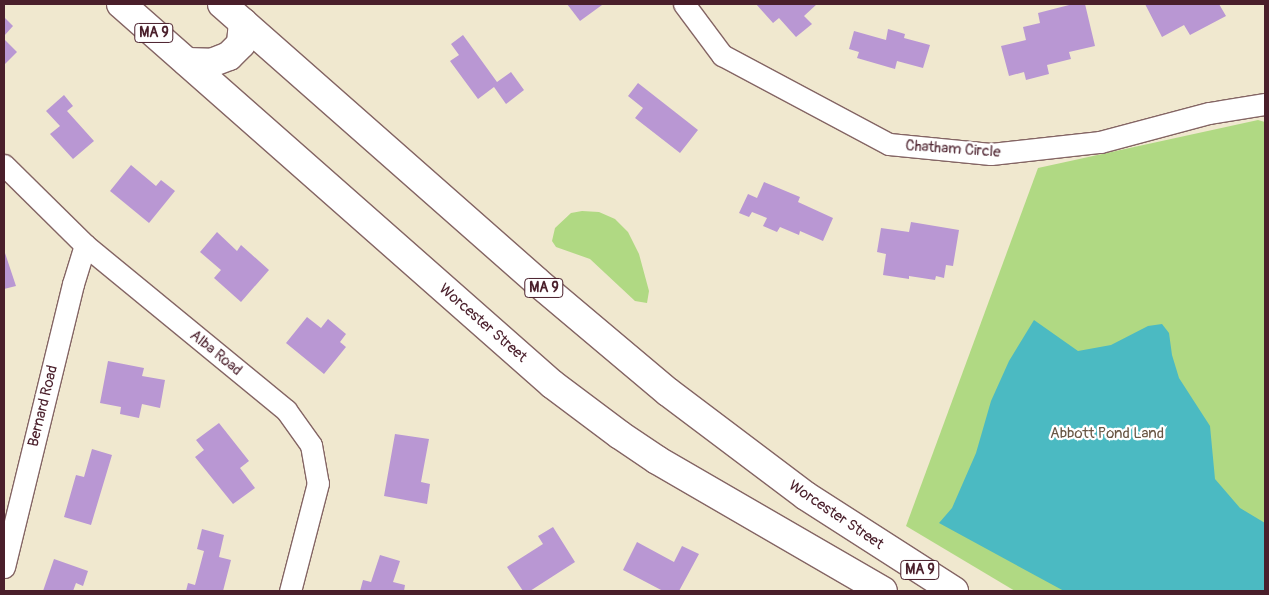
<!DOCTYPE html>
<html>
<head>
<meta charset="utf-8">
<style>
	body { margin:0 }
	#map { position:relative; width:1269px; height:595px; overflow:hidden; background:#f0e8cf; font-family:Pangolin,sans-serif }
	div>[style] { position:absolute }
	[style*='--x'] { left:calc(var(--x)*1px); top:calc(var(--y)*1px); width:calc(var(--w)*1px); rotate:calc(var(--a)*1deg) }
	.green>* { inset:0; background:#b0d983 }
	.water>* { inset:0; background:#4bbac2 }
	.building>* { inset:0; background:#b997d3 }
	.roads { filter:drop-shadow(1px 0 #846564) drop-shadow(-1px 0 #846564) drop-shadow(0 1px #846564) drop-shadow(0 -1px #846564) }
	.minor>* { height:21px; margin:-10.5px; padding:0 10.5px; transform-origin:10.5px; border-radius:10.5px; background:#fff }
	.trunk>* { height:28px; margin:-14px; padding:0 14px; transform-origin:14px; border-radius:14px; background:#fff }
	span { translate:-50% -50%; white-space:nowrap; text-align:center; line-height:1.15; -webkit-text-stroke:4.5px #fff; paint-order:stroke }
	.shield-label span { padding:1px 4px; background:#fff; border:1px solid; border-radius:4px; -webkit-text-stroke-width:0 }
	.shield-label { font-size:14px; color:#4a1f2b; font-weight:700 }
	.street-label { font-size:15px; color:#4a1f2b }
	.park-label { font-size:15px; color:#695745 }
	.frame { position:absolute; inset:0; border:5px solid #4a1f2b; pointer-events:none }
</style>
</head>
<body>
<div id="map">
	<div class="green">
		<div style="clip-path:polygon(1258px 120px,1265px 122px,1265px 591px,1015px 591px,906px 526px,1038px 168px)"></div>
		<div style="clip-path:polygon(582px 211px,599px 212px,615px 219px,628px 232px,639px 254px,649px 291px,647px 303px,635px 301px,590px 259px,556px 247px,552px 241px,555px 228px,571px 213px)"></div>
	</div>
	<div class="water">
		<div style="clip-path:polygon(1034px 320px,1078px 351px,1111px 345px,1148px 326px,1162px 324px,1169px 333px,1172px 355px,1179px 378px,1210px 426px,1215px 479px,1240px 508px,1265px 523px,1265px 591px,1064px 591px,939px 523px,952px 508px,976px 453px,991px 401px,1009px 361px)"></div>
	</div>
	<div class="building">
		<div style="clip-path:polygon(567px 4px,601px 4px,602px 5px,580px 21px)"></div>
		<div style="clip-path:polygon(756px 4px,817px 4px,804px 16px,812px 24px,796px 37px,779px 18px,773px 23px)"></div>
		<div style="clip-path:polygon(1073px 4px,1085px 4px,1095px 46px,1069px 52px,1071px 59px,1047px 65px,1049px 74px,1026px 80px,1024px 72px,1009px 76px,1001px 46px,1026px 40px,1023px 27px,1040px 23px,1038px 13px)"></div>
		<div style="clip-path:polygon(1145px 4px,1219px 4px,1226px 16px,1190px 35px,1184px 25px,1162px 37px)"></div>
		<div style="clip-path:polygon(4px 17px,13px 26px,4px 36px)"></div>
		<div style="clip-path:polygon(888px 29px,905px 34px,904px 38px,930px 45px,923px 68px,897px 61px,895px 69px,857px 58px,859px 52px,849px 49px,854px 31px,886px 40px)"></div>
		<div style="clip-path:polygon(463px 35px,497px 82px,511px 72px,524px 90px,506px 104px,494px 87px,478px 99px,450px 61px,459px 55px,451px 44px)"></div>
		<div style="clip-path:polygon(4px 39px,17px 52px,4px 65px)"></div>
		<div style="clip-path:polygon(638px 83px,698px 130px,680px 153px,635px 118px,643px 108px,628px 96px)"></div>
		<div style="clip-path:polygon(64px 95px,73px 106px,67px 111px,94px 141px,73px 159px,50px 134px,60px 126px,46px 111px)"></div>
		<div style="clip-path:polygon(131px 165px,156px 186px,161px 180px,175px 191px,149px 223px,110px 191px)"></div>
		<div style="clip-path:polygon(764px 182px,800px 197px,798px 202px,833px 218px,823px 241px,800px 231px,799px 235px,780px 227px,777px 232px,763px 226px,767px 218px,752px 212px,749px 217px,739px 213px,748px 194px,757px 198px)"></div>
		<div style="clip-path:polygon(911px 222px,959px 230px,953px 266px,946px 265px,944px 278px,936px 276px,935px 280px,909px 276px,909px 279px,883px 275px,886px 254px,877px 252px,881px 228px,909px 232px)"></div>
		<div style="clip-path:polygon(217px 232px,237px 251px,241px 245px,269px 270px,241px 302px,214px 278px,221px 270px,200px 252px)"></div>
		<div style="clip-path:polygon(4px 250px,16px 286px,4px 289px)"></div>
		<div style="clip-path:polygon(307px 317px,321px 328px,328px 319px,346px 334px,340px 342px,346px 347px,324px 374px,286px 343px)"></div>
		<div style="clip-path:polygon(108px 361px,144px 368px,142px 376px,165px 380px,160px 408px,142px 404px,139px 418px,120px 414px,121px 407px,100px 403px)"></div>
		<div style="clip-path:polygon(219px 423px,249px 461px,240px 468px,255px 488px,233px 504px,195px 457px,204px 450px,196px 440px)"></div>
		<div style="clip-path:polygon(395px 434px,429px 439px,421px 482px,430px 484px,427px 504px,384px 496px)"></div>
		<div style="clip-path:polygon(92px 449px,112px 455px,91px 525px,64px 517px,76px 475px,84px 477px)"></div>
		<div style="clip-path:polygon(553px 527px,575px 562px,530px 591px,523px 591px,507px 567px,543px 544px,538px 536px)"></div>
		<div style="clip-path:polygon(202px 529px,224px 535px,219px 557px,231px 560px,223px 591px,186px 591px,188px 583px,195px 585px,204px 551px,197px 549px)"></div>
		<div style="clip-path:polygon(637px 542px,674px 562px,682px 546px,699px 554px,679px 591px,663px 591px,623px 570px)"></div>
		<div style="clip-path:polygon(380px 555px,400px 561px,393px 582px,405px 585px,404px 591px,360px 591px,363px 580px,371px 582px)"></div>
		<div style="clip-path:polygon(54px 559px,88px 571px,83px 586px,76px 583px,73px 591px,43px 591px)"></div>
	</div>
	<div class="roads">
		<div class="minor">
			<div style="--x:684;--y:4;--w:64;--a:53.3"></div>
			<div style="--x:722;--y:55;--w:189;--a:28.1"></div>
			<div style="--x:889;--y:144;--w:102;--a:5.6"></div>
			<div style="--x:991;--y:154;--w:110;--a:-6.3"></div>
			<div style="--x:1100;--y:142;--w:113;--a:-14.9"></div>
			<div style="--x:1209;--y:113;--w:57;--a:-9.1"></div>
			<div style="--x:4;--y:165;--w:114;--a:44.6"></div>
			<div style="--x:85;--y:245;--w:260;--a:39.4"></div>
			<div style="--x:286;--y:410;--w:43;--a:54.5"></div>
			<div style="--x:311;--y:445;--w:39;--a:80"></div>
			<div style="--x:318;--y:483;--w:112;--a:104.5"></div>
			<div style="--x:4;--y:567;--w:291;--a:-76.3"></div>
			<div style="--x:73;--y:284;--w:41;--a:-72.9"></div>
		</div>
		<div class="trunk">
			<div style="--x:121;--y:4;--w:575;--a:41.4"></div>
			<div style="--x:552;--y:384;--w:85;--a:36.9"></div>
			<div style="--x:620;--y:435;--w:45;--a:34"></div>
			<div style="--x:657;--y:460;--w:261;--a:30.1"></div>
			<div style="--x:222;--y:4;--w:419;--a:41.4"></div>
			<div style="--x:536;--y:281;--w:172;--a:40.1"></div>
			<div style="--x:668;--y:392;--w:173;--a:37"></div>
			<div style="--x:806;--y:496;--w:176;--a:32.7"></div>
			<div style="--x:187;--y:62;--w:24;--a:2"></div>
			<div style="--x:211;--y:63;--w:19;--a:-21"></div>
			<div style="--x:229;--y:56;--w:17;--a:-45"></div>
			<div style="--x:241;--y:44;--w:22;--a:-85"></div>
		</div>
	</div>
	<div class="shield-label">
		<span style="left:154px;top:33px">MA 9</span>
		<span style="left:544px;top:288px">MA 9</span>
		<span style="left:920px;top:570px">MA 9</span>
	</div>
	<div class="street-label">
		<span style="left:953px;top:149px;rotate:4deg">Chatham Circle</span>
		<span style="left:483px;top:323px;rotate:41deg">Worcester Street</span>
		<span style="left:216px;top:353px;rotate:39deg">Alba Road</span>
		<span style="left:43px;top:406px;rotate:-76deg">Bernard Road</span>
		<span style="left:836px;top:515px;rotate:34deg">Worcester Street</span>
	</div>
	<div class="park-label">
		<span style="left:1107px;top:434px">Abbott Pond Land</span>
	</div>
	<div class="frame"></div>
</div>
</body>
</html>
